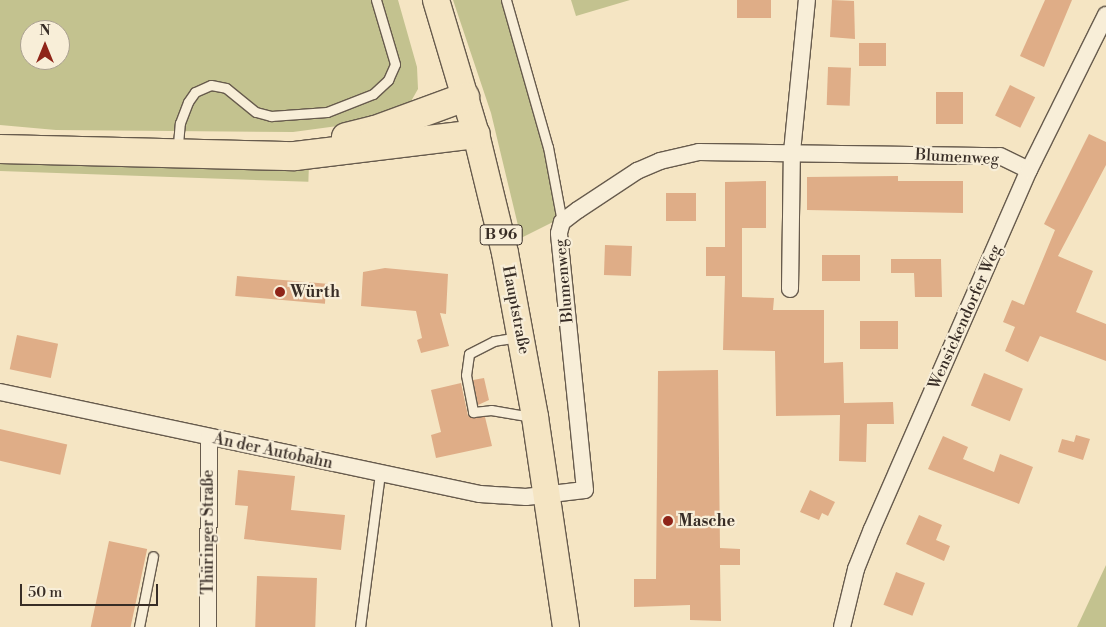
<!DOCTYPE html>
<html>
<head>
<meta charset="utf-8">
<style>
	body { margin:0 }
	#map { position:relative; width:1106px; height:627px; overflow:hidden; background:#f5e5c3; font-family:"Libre Bodoni",serif }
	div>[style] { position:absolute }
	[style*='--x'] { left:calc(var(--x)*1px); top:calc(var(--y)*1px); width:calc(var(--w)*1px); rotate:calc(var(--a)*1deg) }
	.green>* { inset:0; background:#c3c28f; transform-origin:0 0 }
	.building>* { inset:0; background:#dfad87; transform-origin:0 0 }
	.roads { filter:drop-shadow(1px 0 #675b4d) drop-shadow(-1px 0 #675b4d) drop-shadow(0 1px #675b4d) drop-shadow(0 -1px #675b4d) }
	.service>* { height:9px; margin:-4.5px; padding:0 4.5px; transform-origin:4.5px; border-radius:4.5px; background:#f8eed8 }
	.minor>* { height:16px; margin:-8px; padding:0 8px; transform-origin:8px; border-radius:8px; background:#f8eed8 }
	.primary>* { height:26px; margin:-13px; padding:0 13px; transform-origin:13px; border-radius:13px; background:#f5e5c3 }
	.motorway>* { height:28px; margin:-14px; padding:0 14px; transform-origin:14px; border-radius:14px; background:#f5e5c3 }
	.dots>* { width:14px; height:14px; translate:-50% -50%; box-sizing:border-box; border:2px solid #f8eed8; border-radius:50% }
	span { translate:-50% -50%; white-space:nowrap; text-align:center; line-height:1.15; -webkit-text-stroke:4.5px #f8eed8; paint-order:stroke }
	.shield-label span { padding:1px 4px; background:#f8eed8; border:1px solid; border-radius:4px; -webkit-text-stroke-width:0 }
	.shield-label { font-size:15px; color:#382d26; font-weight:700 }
	.street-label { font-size:16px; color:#382d26 }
	.poi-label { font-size:16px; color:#382d26; font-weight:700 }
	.left { translate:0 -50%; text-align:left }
	.north { position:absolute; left:20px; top:20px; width:50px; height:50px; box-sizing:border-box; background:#f8eed8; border:1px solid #aba191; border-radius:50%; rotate:0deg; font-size:14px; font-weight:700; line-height:20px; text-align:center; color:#382d26 }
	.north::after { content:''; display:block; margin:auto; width:18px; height:22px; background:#8f2418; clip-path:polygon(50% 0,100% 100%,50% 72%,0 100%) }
	.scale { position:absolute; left:20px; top:584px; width:138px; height:22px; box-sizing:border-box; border:2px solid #382d26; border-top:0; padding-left:6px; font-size:15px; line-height:18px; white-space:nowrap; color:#382d26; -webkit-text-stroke:4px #f8eed8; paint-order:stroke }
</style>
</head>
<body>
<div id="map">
	<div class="green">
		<div style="clip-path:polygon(evenodd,0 0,398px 0,417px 67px,418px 89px,410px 103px,360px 123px,293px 132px,56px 130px,0 125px,0 0,30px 30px,60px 30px,60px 60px,30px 60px,30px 30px)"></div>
		<div style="clip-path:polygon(453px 0,509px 0,551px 145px,565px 216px,521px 238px,491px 113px)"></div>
		<div style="clip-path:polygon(571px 0,630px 0,576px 16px)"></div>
		<div style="left:0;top:158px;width:309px;height:13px;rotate:2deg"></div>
		<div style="clip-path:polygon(1106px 565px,1106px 627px,1077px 627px)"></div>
	</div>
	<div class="building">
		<div style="left:737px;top:0;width:34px;height:18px"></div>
		<div style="clip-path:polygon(832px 0,854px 1px,855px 39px,830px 37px)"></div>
		<div style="clip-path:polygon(1045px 0,1072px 0,1044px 67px,1020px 56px)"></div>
		<div style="left:859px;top:43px;width:27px;height:23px"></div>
		<div style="left:828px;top:67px;width:23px;height:38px;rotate:2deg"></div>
		<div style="left:1010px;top:85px;width:28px;height:34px;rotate:26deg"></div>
		<div style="left:963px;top:92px;width:32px;height:27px;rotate:90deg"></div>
		<div style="clip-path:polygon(1089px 134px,1106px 142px,1106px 165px,1058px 256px,1093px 271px,1076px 312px,1106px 324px,1106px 361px,1040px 336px,1028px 362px,1005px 351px,1015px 327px,1003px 322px,1012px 300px,1024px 305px,1055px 230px,1044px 224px)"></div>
		<div style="clip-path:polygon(898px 176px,898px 181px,963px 181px,963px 213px,807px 210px,807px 177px)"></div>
		<div style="clip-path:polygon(766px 181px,766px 228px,742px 228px,742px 297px,774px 298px,773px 310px,824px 310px,824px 363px,843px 362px,844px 403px,893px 402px,894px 424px,867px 424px,866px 462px,839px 461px,840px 415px,776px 416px,775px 351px,723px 350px,725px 276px,706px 276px,706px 247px,725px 247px,725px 182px)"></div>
		<div style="left:666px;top:193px;width:30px;height:28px"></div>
		<div style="left:605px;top:245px;width:27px;height:30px;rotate:2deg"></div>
		<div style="left:822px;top:255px;width:38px;height:26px"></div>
		<div style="clip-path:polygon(891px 259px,941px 259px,942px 297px,915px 297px,914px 273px,891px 273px)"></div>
		<div style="clip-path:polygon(385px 268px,448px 274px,446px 314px,440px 313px,449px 346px,421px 353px,417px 340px,422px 338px,416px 311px,361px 306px,363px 272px)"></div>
		<div style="left:237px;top:276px;width:90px;height:20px;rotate:5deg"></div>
		<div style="left:860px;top:321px;width:38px;height:28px"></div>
		<div style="left:17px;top:335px;width:42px;height:35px;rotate:12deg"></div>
		<div style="clip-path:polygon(718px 370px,720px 548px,740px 549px,740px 565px,720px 565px,721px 621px,690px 620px,690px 605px,634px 607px,634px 579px,656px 579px,658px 371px)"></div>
		<div style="left:984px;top:373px;width:42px;height:35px;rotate:22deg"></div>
		<div style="clip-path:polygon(484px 378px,489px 400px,478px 405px,473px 380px)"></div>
		<div style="clip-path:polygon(461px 383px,468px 416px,485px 417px,492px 446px,436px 458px,431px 435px,441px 432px,431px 390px)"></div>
		<div style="left:0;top:429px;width:69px;height:31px;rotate:13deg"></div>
		<div style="clip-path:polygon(1076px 435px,1090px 439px,1083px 460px,1058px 452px,1062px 439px,1074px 442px)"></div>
		<div style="clip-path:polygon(943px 436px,968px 447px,963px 459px,994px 472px,1000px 454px,1033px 467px,1019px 504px,928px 469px)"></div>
		<div style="clip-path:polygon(238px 470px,295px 476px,291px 510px,345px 515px,341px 550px,244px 539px,248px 506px,235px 505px)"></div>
		<div style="clip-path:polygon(810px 490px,835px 502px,828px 516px,822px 513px,819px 520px,800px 512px)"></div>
		<div style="clip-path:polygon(919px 515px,942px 525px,936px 540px,950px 546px,944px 561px,906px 544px)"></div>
		<div style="left:109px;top:541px;width:39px;height:88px;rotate:12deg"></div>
		<div style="left:896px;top:572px;width:31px;height:35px;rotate:21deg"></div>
		<div style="left:257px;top:576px;width:60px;height:51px;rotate:2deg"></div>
	</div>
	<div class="roads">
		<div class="service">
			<div style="--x:506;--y:0;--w:153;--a:74.1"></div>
			<div style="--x:548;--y:147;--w:76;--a:79.4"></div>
			<div style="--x:178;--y:144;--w:21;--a:-85"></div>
			<div style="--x:180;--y:123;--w:22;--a:-69"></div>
			<div style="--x:188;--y:102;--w:12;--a:-55"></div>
			<div style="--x:195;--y:92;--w:17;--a:-24"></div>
			<div style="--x:211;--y:85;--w:15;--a:11"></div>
			<div style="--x:226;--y:88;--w:38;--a:39"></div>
			<div style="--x:256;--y:112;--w:16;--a:15"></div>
			<div style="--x:271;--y:116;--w:56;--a:-4.1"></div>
			<div style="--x:327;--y:112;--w:49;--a:-21.4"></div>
			<div style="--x:373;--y:94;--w:21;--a:-43"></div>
			<div style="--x:388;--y:80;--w:17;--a:-66"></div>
			<div style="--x:395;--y:64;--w:67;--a:-106.5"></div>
			<div style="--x:519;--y:337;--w:25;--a:171"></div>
			<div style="--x:494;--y:341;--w:28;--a:153"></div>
			<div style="--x:469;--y:354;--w:21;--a:98"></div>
			<div style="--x:466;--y:375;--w:38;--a:79"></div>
			<div style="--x:473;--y:412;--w:18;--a:-6"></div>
			<div style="--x:491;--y:410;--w:42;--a:9.7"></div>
			<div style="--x:139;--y:627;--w:72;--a:-78.8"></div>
			<div style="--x:360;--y:627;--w:155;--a:-82.6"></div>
		</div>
		<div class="minor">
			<div style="--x:790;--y:289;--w:137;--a:-89.2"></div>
			<div style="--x:792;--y:152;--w:153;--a:-84.4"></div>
			<div style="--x:0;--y:392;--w:491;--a:12"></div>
			<div style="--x:480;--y:494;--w:46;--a:3.7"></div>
			<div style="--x:526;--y:497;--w:59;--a:-6.8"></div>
			<div style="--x:585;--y:490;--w:258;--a:-95.8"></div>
			<div style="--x:559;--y:233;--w:11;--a:-75"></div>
			<div style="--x:562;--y:222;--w:20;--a:-37"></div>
			<div style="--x:578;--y:210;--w:71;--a:-33.5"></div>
			<div style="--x:637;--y:171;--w:25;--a:-23"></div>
			<div style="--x:660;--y:161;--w:40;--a:-13"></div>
			<div style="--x:699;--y:152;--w:301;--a:0.8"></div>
			<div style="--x:1000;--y:156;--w:32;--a:26"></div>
			<div style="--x:208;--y:627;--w:190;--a:-89.7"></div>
			<div style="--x:842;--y:627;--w:60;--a:-76.4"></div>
			<div style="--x:856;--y:569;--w:43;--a:-68.2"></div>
			<div style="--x:872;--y:529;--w:392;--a:-66.4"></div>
			<div style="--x:1029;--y:170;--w:173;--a:-63.6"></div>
		</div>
		<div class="primary">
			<div style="--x:436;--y:0;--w:140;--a:73.4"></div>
			<div style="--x:476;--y:134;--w:122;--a:76.3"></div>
			<div style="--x:505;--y:253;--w:167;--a:79.6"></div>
			<div style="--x:535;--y:417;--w:212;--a:81.6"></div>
		</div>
		<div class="motorway">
			<div style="--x:346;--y:137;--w:30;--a:-14"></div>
			<div style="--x:375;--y:130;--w:96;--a:-20.1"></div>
			<div style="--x:0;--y:149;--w:295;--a:1.4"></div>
			<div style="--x:295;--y:156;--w:182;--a:-6.9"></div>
		</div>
	</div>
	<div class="dots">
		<div style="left:280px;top:292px;background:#8f2418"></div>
		<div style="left:668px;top:521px;background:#8f2418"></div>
	</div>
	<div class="shield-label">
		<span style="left:501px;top:235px">B 96</span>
	</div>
	<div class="street-label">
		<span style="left:957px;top:157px;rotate:3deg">Blumenweg</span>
		<span style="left:564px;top:281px;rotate:-95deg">Blumenweg</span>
		<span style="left:516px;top:310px;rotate:79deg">Hauptstraße</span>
		<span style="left:965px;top:317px;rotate:-66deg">Wensickendorfer Weg</span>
		<span style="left:273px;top:451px;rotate:12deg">An der Autobahn</span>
		<span style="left:208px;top:532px;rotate:-90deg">Thüringer Straße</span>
	</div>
	<div class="poi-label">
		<span class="left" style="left:290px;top:292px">Würth</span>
		<span class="left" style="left:678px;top:521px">Masche</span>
	</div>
	<div class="north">N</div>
	<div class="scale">50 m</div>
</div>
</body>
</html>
